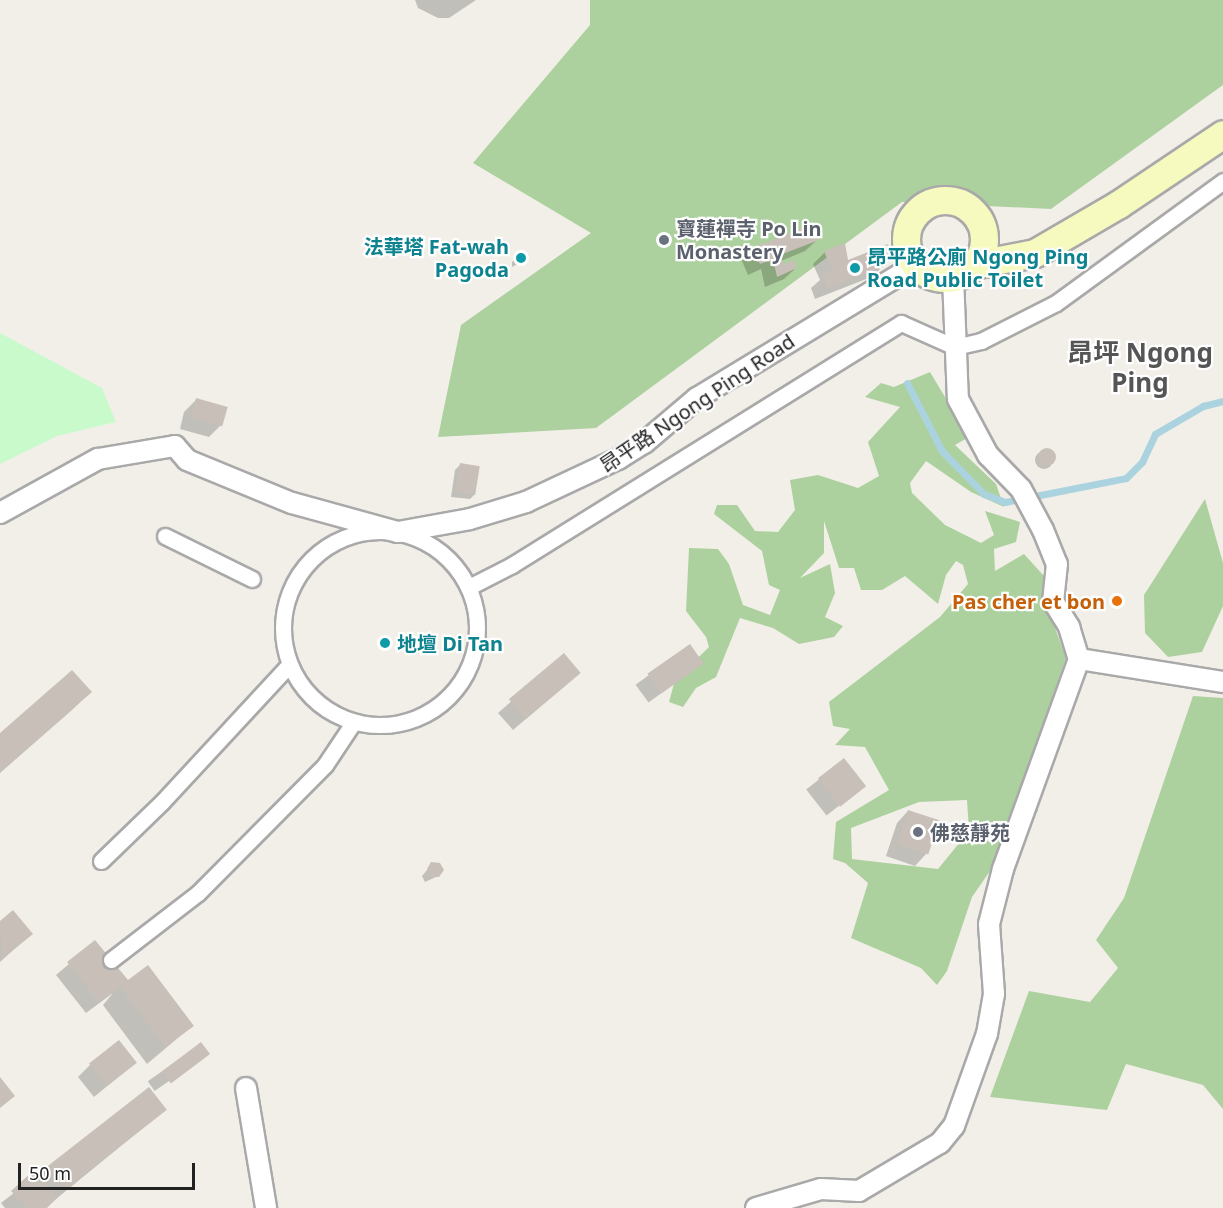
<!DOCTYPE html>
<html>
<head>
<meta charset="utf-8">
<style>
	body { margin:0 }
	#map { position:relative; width:1223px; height:1208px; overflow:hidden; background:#f2efe9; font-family:"Noto Sans","Noto Sans TC",sans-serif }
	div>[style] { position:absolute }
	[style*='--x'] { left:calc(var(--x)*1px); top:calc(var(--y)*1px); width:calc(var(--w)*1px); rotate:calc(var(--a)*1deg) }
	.forest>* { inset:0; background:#add19e }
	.park>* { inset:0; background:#c8facc }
	.shadow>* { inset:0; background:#0003; transform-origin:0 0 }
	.round { border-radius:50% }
	.stream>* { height:7px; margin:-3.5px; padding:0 3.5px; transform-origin:3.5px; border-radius:3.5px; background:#aad3df }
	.building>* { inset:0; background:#c7bfb8; transform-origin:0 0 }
	.roads { filter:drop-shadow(2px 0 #a9a9a9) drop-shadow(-2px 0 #a9a9a9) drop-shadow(0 2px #a9a9a9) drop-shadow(0 -2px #a9a9a9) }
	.pedestrian>* { height:15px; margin:-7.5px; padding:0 7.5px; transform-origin:7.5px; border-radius:7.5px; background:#fff }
	.pedestrian>.ring { margin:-7.5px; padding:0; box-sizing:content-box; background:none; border:15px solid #fff; border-radius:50% }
	.minor>* { height:20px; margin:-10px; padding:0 10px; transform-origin:10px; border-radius:10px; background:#fff }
	.secondary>* { height:27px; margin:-13.5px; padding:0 13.5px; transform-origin:13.5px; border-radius:13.5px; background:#f7fabf }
	.secondary>.ring { margin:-13.5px; padding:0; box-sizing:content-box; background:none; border:27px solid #f7fabf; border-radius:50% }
	.dots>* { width:16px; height:16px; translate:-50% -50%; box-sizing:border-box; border:3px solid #fff; border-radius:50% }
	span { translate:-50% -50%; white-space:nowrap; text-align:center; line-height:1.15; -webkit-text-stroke:4.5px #fff; paint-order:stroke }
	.worship-label { font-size:20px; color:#5b616d; font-weight:700 }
	.left { translate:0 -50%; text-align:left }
	.culture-label { font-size:20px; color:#0d838f; font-weight:700 }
	.right { translate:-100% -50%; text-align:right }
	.street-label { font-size:20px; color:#222 }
	.food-label { font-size:20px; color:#c56008; font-weight:700 }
	.district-label { font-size:26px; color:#555; font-weight:700 }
	.scale { position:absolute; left:18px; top:1163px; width:177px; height:27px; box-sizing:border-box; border:3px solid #222; border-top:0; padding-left:8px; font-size:18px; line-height:21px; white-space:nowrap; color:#222; -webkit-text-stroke:4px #fff; paint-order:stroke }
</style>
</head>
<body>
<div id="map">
	<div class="forest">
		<div style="clip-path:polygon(590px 0,1223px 0,1223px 85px,1051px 209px,902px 202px,596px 428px,438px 437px,461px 325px,591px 233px,473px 163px,590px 25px)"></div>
		<div style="clip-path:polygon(evenodd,930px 372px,969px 437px,955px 445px,996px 484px,1004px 507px,971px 492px,926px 461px,910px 483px,912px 493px,945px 525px,981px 543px,994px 535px,985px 511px,1020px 522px,1016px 542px,994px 549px,995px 571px,1024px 554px,1044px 576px,1042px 592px,1066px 658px,1036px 744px,1053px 754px,1049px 774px,1028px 783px,1038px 811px,1007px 839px,1004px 851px,972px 897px,947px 971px,937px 985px,921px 968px,851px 938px,868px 883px,845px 863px,833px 859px,836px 822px,889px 790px,865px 747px,835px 745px,850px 729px,833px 726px,829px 702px,940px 617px,968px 584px,963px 565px,956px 561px,946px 575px,938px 604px,905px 576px,882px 590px,861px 590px,854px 568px,839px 568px,824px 521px,824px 553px,800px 578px,830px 564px,835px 593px,825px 617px,843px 626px,834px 637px,799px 644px,773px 628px,740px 618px,716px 677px,696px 688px,683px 707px,669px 702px,675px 680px,709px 647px,706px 637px,686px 611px,689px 548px,718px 549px,729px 564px,743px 605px,770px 615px,780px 590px,769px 585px,762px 551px,714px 514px,717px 505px,737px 505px,755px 531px,778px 532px,795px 510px,790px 480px,818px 475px,858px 488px,879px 476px,868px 442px,900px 407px,865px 397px,881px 383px,894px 387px,930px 372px,967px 800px,969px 831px,938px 869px,852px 859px,851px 828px,919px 802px,967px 800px)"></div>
		<div style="clip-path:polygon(1205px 499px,1223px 563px,1223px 606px,1202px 652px,1168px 657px,1145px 633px,1144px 595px)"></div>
		<div style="clip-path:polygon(1193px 696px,1223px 698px,1223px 1109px,1203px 1085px,1126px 1064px,1107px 1110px,990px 1097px,1029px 991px,1090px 1002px,1118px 968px,1096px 940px,1124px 898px)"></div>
	</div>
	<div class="park">
		<div style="clip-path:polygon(0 333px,102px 388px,116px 422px,57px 436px,0 464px)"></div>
	</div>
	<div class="shadow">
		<div style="clip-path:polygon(415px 0,476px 0,449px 18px,438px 18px,418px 8px)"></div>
		<div style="clip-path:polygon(806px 234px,817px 240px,805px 251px,781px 261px,783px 266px,796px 268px,784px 279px,765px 287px,761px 269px,748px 275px,742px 261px,754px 249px)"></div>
		<div style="clip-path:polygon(825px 252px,847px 262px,891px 256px,874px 276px,815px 299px,811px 288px,820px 280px,813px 264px)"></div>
		<div style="clip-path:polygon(517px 257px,523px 261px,512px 267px,512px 262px)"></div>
		<div style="clip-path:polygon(196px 400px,221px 425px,209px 437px,180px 429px,184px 412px)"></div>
		<div class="round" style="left:1035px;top:451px;width:18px;height:18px"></div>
		<div style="clip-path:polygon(460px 465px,475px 494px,470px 499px,451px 497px,455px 470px)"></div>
		<div style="left:689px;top:646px;width:22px;height:66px;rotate:54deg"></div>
		<div style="clip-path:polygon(564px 655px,567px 684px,513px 730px,498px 713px)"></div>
		<div style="clip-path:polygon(90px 692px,72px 710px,0 773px,0 735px)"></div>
		<div style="left:844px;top:760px;width:33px;height:48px;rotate:52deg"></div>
		<div style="clip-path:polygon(908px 811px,926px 854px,915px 866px,886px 856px,897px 823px)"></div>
		<div style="clip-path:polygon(432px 864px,438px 876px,425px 882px,422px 876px)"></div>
		<div style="clip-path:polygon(13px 912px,31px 934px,0 962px,0 923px)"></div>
		<div style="clip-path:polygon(95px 942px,122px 987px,192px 1026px,147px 1064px,103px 1005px,113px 993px,86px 1013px,56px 975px)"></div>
		<div style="left:201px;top:1044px;width:12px;height:65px;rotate:55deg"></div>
		<div style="clip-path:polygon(135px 1063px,94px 1097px,78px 1077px,90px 1065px)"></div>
		<div style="clip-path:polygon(165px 1110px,45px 1208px,5px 1208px,1px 1203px,47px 1167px)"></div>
	</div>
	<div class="stream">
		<div style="--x:907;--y:383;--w:76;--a:62.8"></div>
		<div style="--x:942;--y:451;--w:60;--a:45.7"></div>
		<div style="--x:984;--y:494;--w:22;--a:21"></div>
		<div style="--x:1005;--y:502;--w:123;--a:-11.2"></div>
		<div style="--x:1126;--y:478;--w:23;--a:-45"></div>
		<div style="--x:1142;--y:462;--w:31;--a:-65"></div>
		<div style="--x:1155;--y:434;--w:56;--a:-30.3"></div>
		<div style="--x:1203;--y:406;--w:21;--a:-14"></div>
	</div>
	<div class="building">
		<div style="clip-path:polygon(805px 227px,807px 232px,815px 229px,819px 240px,780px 255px,784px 264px,794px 260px,797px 268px,777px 277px,773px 259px,760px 264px,753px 248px)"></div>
		<div style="clip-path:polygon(845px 243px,848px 260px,888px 244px,893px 257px,885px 260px,887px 265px,827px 288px,822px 275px,832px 271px,824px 251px)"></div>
		<div style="left:524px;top:254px;width:7px;height:8px;rotate:82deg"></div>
		<div style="left:196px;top:398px;width:33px;height:20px;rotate:16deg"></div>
		<div class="round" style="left:1038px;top:448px;width:18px;height:18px"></div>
		<div style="left:460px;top:463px;width:20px;height:29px;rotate:9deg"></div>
		<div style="left:690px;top:644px;width:24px;height:52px;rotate:55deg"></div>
		<div style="left:564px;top:653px;width:26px;height:72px;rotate:50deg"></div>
		<div style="clip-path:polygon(72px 670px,92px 692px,0 772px,0 733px)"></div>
		<div style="left:844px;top:758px;width:36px;height:33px;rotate:52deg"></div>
		<div style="left:908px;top:810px;width:33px;height:36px;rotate:18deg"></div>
		<div style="clip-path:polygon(431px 862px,440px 863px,444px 870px,439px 877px,431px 877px,427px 869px)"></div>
		<div style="clip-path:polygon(13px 910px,33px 934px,2px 959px,0 921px)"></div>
		<div style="clip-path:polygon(95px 940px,128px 980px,148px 965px,194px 1026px,165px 1047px,120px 987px,99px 1002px,67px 962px)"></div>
		<div style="left:119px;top:1040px;width:29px;height:38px;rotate:52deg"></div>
		<div style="left:201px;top:1042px;width:15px;height:49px;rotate:53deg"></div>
		<div style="clip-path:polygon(0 1077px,15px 1096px,0 1108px)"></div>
		<div style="left:149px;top:1087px;width:29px;height:130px;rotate:52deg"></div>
		<div style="clip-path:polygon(33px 1171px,58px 1197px,47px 1208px,28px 1208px,11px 1191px)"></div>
	</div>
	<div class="roads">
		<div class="pedestrian">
			<div class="ring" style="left:283px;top:531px;width:179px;height:179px"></div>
			<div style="--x:165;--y:536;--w:97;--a:26.3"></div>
			<div style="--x:469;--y:587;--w:48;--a:-27.1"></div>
			<div style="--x:512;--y:565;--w:458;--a:-31.9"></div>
			<div style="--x:901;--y:323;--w:59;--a:24"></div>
			<div style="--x:955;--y:347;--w:27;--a:-13"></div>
			<div style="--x:981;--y:341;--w:84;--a:-26.9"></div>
			<div style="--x:1056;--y:303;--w:207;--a:-36.1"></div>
			<div style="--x:101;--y:861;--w:85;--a:-44"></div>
			<div style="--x:162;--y:802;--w:187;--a:-47.2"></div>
			<div style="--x:111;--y:960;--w:110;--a:-37.6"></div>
			<div style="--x:198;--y:893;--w:180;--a:-45.2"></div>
			<div style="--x:325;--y:765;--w:50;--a:-56.3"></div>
		</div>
		<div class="minor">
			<div style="--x:953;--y:277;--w:122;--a:87.7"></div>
			<div style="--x:958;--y:399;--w:64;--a:61.8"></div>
			<div style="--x:988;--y:455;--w:47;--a:45.9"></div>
			<div style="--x:1021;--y:489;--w:47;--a:61.8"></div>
			<div style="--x:1043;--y:530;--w:37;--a:68"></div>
			<div style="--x:1057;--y:564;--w:37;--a:96"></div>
			<div style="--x:1053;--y:601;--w:31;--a:58"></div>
			<div style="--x:1069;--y:627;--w:34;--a:73"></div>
			<div style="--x:0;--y:513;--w:112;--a:-28.9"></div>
			<div style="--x:98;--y:459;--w:78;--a:-9.6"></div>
			<div style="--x:175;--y:446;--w:18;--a:49"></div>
			<div style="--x:187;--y:460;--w:113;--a:22.3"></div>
			<div style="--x:292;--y:503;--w:110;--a:15.3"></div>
			<div style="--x:398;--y:532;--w:73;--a:-10.2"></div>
			<div style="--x:470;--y:519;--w:59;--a:-16.9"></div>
			<div style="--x:526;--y:502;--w:102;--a:-25.1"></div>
			<div style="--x:618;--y:459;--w:31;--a:-32"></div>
			<div style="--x:644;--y:443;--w:70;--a:-40.3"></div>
			<div style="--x:697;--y:398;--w:256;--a:-31.3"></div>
			<div style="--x:246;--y:1088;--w:122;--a:80.5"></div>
			<div style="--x:756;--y:1208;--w:68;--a:-16.3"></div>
			<div style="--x:821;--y:1189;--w:38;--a:3"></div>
			<div style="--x:859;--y:1191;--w:94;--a:-30.7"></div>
			<div style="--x:940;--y:1143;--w:22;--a:-51"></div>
			<div style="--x:954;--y:1126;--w:98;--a:-70.3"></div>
			<div style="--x:987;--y:1034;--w:41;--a:-80.1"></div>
			<div style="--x:994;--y:994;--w:70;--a:-94.1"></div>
			<div style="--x:989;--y:924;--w:57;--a:-75.7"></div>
			<div style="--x:1003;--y:869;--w:223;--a:-70.1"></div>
			<div style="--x:1079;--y:659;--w:146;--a:9.1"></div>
		</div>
		<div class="secondary">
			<div class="ring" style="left:906px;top:200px;width:51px;height:51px"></div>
			<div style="--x:973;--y:265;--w:63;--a:-11"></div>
			<div style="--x:1035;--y:253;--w:97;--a:-30.3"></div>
			<div style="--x:1119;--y:204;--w:125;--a:-33.9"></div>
		</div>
	</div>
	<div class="dots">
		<div style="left:664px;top:240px;background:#6b7280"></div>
		<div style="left:521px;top:258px;background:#0f9aa8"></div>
		<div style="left:855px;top:268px;background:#0f9aa8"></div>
		<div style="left:1117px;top:601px;background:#e8710a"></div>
		<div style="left:385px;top:643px;background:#0f9aa8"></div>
		<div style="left:918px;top:832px;background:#6b7280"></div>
	</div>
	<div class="worship-label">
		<span class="left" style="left:676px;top:240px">寶蓮禪寺 Po Lin<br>Monastery</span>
		<span class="left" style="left:930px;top:832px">佛慈靜苑</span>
	</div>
	<div class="culture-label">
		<span class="right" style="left:509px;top:258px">法華塔 Fat-wah<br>Pagoda</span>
		<span class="left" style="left:867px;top:268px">昂平路公廁 Ngong Ping<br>Road Public Toilet</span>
		<span class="left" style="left:397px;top:643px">地壇 Di Tan</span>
	</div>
	<div class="street-label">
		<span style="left:697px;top:403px;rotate:-34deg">昂平路 Ngong Ping Road</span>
	</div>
	<div class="food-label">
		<span class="right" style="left:1105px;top:601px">Pas cher et bon</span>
	</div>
	<div class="district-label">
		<span style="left:1140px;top:368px">昂坪 Ngong<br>Ping</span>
	</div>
	<div class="scale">50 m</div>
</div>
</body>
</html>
